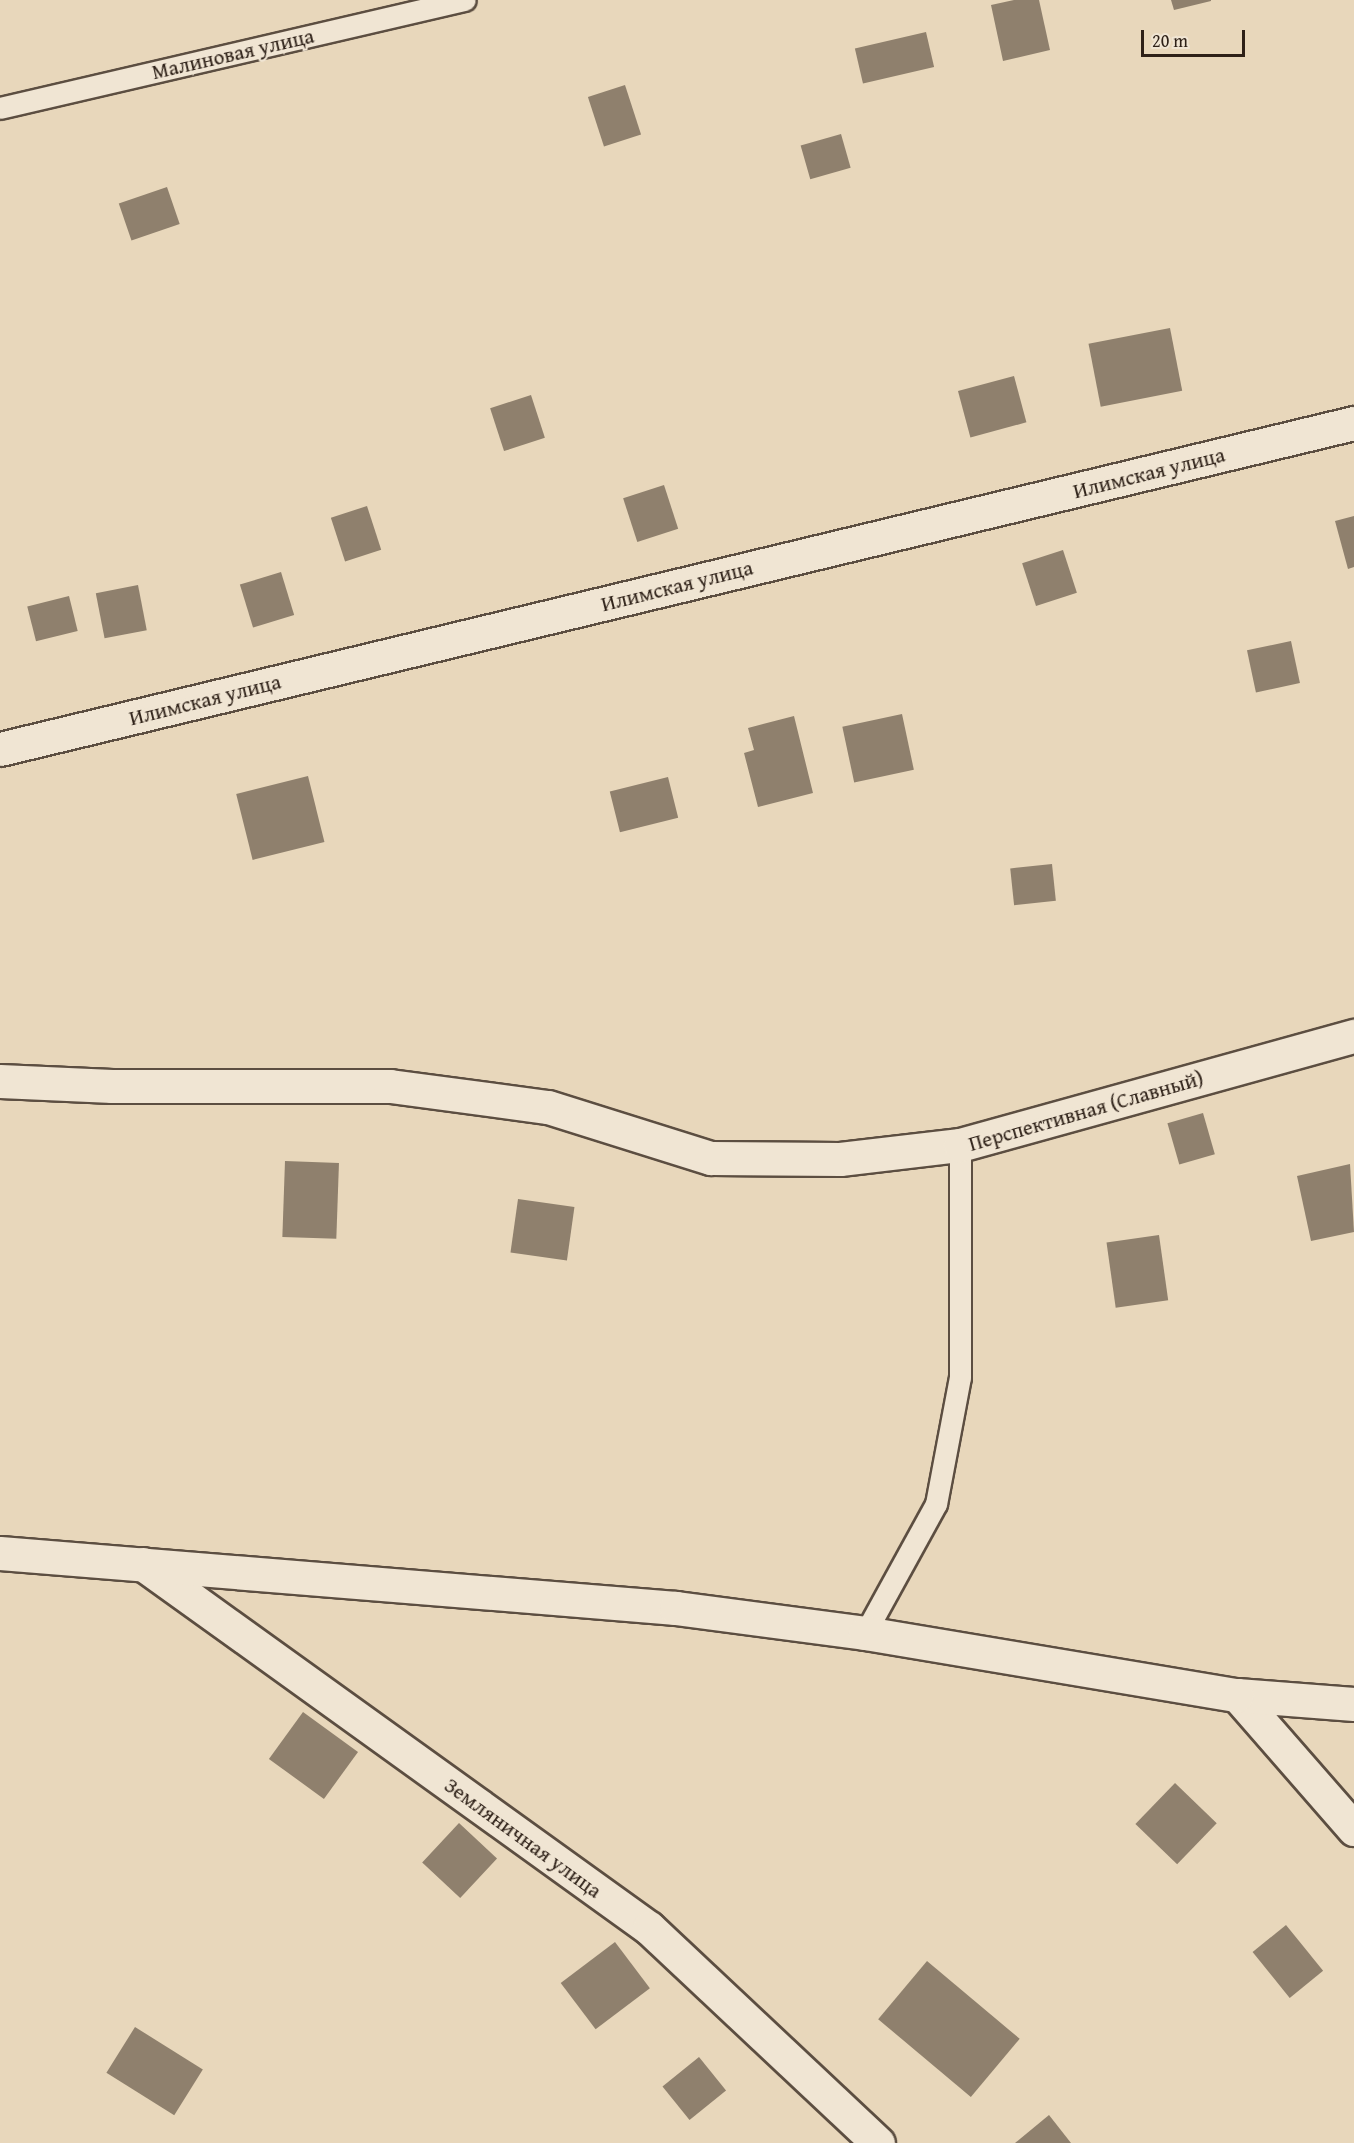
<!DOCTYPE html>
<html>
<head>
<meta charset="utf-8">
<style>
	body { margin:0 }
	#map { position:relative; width:1354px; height:2143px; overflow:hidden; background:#e8d7bb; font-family:"Gentium Book Plus",serif }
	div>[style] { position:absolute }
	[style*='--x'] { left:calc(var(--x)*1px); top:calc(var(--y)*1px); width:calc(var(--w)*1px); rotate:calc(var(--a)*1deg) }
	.building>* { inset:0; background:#8f806d; transform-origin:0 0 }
	.roads { filter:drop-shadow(2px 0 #5c4e41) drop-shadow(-2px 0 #5c4e41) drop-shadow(0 2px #5c4e41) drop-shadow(0 -2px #5c4e41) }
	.lane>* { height:21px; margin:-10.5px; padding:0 10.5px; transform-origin:10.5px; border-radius:10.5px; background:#f0e5d3 }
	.street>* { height:33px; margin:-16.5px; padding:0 16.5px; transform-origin:16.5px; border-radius:16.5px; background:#f0e5d3 }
	.secondary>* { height:33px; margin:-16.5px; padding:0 16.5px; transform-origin:16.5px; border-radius:16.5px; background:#f0e5d3 }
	span { translate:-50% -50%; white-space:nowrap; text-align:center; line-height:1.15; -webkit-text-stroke:4.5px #f0e5d3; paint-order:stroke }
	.street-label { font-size:21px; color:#2e2118 }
	.scale { position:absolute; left:1141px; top:30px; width:104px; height:27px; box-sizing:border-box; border:3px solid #2e2118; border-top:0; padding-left:8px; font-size:18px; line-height:21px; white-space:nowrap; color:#2e2118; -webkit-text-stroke:4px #f0e5d3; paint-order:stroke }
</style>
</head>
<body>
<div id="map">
	<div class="building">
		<div style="clip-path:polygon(1014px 0,1039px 0,1050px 50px,1003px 61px,991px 5px)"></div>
		<div style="clip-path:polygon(1171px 0,1211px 0,1211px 1px,1174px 10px)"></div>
		<div style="left:926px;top:32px;width:36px;height:73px;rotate:77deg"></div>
		<div style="left:625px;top:85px;width:52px;height:39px;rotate:72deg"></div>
		<div style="left:841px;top:134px;width:35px;height:42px;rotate:74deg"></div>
		<div style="left:167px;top:187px;width:39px;height:51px;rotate:71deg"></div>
		<div style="left:1170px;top:328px;width:64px;height:83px;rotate:79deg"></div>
		<div style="left:1014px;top:376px;width:48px;height:58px;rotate:75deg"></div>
		<div style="left:531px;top:395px;width:45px;height:43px;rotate:72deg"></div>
		<div style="left:664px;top:485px;width:46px;height:43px;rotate:72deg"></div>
		<div style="left:367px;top:506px;width:46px;height:38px;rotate:72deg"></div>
		<div style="clip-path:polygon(1354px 516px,1354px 567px,1348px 569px,1335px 521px)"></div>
		<div style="left:1063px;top:550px;width:45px;height:43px;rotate:72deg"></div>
		<div style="left:281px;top:572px;width:45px;height:43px;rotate:73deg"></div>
		<div style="left:138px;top:585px;width:46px;height:43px;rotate:79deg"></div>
		<div style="left:69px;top:596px;width:36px;height:43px;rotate:76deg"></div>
		<div style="left:1291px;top:641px;width:43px;height:45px;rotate:78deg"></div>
		<div style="left:902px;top:714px;width:57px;height:61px;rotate:78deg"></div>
		<div style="clip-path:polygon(794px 716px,813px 793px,758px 807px,744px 753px,754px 750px,748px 728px)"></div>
		<div style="left:308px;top:776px;width:68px;height:74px;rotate:76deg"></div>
		<div style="left:668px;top:777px;width:42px;height:60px;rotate:76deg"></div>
		<div style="left:1052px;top:864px;width:37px;height:42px;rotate:84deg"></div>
		<div style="left:1203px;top:1113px;width:43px;height:37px;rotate:74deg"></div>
		<div style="left:285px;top:1161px;width:54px;height:76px;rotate:2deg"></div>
		<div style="clip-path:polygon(1350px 1164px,1354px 1232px,1311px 1241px,1297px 1176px)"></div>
		<div style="left:518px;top:1199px;width:57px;height:54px;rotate:8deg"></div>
		<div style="left:1159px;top:1235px;width:66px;height:53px;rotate:82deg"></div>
		<div style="left:303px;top:1712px;width:68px;height:58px;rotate:36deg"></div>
		<div style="left:1175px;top:1783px;width:58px;height:57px;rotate:44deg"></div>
		<div style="left:459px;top:1823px;width:52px;height:54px;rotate:43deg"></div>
		<div style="left:1286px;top:1925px;width:59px;height:43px;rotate:51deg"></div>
		<div style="left:615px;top:1942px;width:58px;height:68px;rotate:53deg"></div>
		<div style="left:927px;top:1961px;width:121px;height:76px;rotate:40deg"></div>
		<div style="left:135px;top:2027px;width:80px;height:54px;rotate:32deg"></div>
		<div style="left:699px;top:2057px;width:43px;height:47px;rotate:51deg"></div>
		<div style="clip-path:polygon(1049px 2115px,1071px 2143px,1015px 2143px)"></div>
	</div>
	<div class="roads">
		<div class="lane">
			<div style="--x:0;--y:108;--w:477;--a:-13.1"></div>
			<div style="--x:865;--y:1633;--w:147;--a:-61.2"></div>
			<div style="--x:936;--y:1504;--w:129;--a:-79.3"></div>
			<div style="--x:960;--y:1377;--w:232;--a:-90"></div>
		</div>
		<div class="street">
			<div style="--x:0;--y:749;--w:1393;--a:-13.54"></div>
			<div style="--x:0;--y:1081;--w:112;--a:2.6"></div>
			<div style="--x:112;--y:1086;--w:278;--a:0"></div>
			<div style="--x:390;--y:1086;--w:159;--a:7.6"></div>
			<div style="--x:548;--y:1107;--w:171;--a:17.4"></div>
			<div style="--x:711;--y:1158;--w:129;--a:0.4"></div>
			<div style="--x:840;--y:1159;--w:121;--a:-6.7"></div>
			<div style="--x:960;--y:1145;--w:409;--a:-15.5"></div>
			<div style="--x:143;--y:1564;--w:623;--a:35.73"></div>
			<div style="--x:649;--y:1928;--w:314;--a:43.2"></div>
			<div style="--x:1237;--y:1695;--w:178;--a:48.9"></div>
			<div style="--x:1237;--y:1695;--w:117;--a:4.4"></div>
		</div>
		<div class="secondary">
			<div style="--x:0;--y:1553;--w:678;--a:4.65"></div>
			<div style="--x:676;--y:1608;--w:191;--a:7.5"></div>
			<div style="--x:865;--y:1633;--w:377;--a:9.5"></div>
		</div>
	</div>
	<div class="street-label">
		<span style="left:233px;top:54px;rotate:-13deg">Малиновая улица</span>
		<span style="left:1149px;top:473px;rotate:-14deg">Илимская улица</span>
		<span style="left:677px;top:586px;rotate:-14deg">Илимская улица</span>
		<span style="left:205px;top:700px;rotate:-14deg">Илимская улица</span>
		<span style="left:1086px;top:1111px;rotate:-16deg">Перспективная (Славный)</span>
		<span style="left:523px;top:1838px;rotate:36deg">Земляничная улица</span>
	</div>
	<div class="scale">20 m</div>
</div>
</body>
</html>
